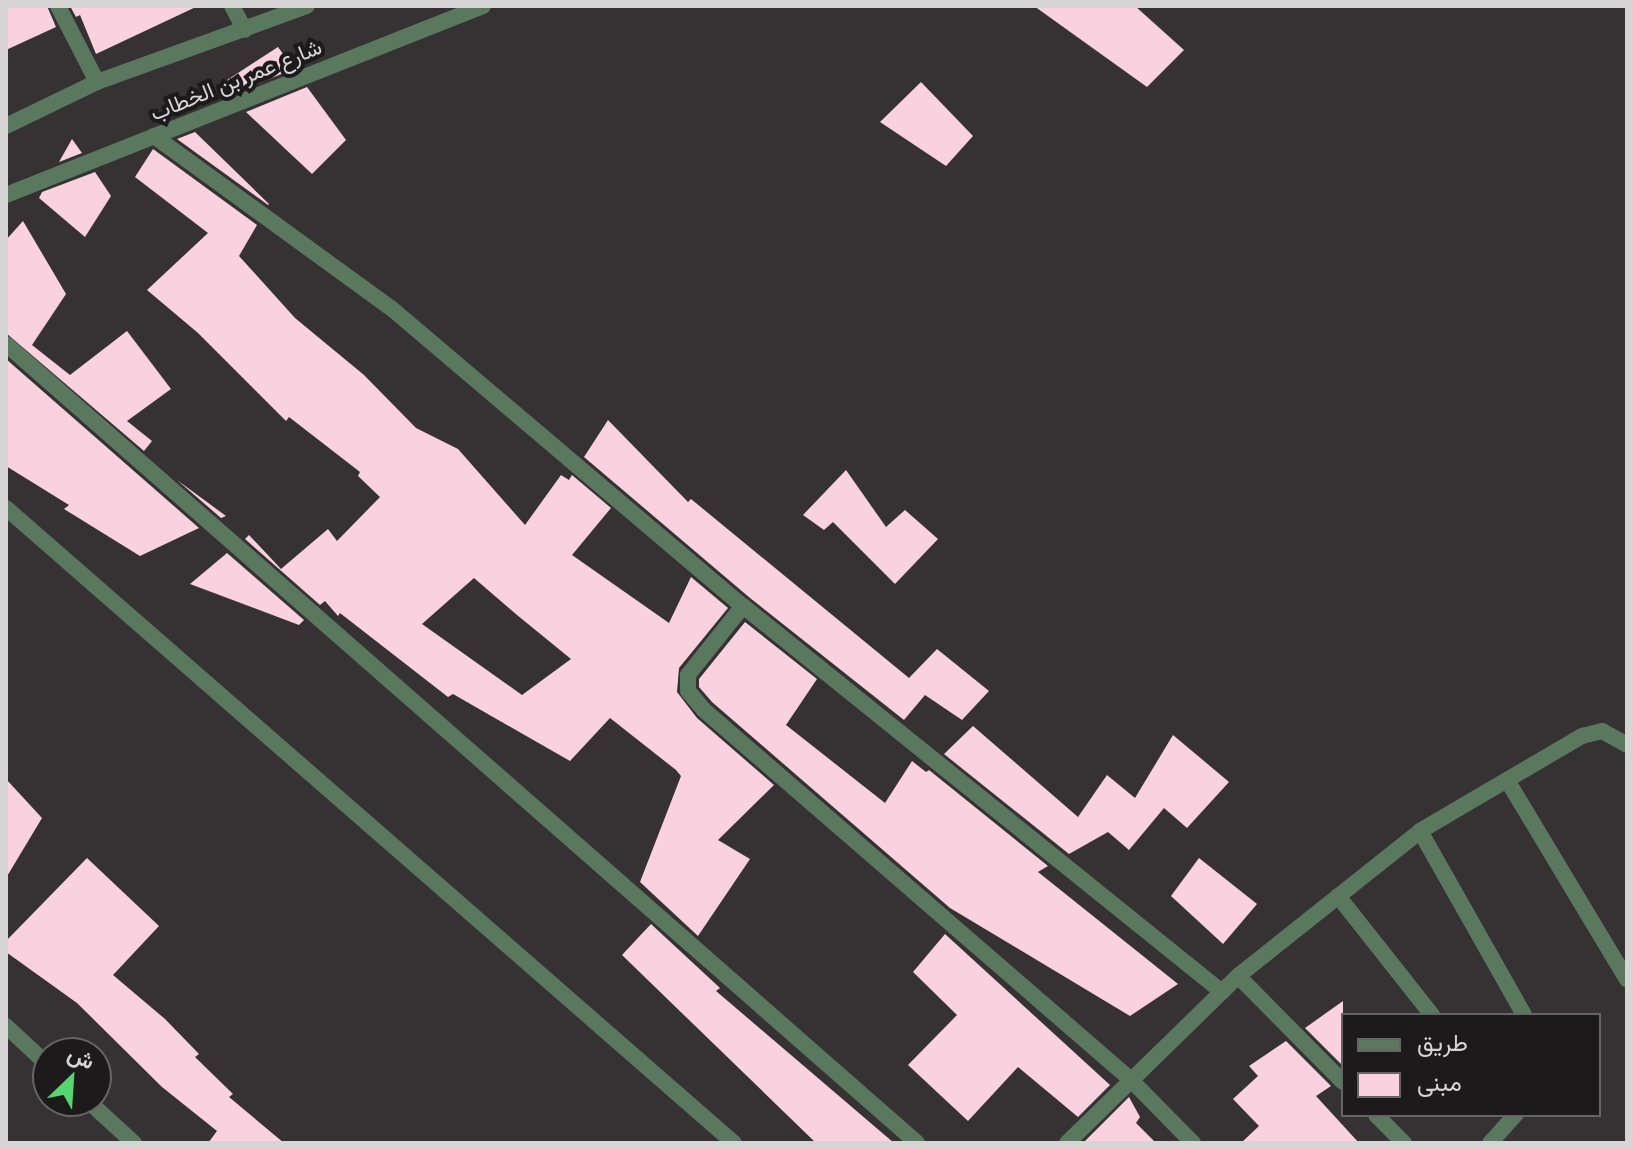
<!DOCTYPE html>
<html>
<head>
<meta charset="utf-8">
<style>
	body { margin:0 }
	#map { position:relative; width:1633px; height:1149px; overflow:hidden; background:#363133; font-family:Mulish,Vazirmatn,sans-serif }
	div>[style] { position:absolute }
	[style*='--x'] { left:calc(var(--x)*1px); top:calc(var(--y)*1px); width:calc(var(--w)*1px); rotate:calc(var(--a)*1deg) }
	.building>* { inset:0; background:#fad2df }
	.minor>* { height:16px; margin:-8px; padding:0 8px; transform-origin:8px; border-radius:8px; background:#5a785d }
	span { translate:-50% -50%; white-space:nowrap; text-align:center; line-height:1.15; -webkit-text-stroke:8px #1c1a1b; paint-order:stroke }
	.street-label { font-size:22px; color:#d7d4d5 }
	.frame { position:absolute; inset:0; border:8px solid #d7d4d5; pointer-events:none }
	.legend { position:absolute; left:1341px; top:1013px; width:260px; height:104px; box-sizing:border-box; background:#1c1a1b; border:2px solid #676465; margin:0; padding:10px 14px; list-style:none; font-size:24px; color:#d7d4d5 }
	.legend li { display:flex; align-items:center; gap:16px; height:40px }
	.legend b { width:40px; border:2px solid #676465 }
	.north { position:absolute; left:32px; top:1037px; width:80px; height:80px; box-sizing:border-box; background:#1c1a1b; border:2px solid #676465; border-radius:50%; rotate:25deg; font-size:22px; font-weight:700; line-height:32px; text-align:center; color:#d7d4d5 }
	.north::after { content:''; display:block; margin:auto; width:28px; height:36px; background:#57d570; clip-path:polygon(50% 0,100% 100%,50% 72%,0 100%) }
</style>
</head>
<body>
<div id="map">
	<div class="building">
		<div style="clip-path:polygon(6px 6px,47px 6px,56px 27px,6px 50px)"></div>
		<div style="clip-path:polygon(70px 6px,198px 6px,96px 54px,80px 15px,76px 17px)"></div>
		<div style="clip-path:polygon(1034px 6px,1135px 6px,1184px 50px,1147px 87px)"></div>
		<div style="clip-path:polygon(278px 47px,294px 69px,228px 95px,218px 86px)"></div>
		<div style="clip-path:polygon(921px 82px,973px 136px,946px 166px,880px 122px)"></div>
		<div style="clip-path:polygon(307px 87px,346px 140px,312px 174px,246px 112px)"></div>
		<div style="clip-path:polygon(195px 132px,269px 204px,268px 205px,177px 139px)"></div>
		<div style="clip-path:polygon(72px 139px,82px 153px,59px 162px)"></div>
		<div style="clip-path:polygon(evenodd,153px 149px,257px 225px,239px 256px,295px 318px,364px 375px,416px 428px,458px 449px,525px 525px,561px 475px,569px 480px,572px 475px,611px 508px,572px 555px,669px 623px,691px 577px,728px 608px,679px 668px,677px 692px,697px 718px,774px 785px,718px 840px,750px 859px,698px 936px,640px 882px,681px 776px,676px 770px,610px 718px,570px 761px,453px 694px,448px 697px,340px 613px,338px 616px,325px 601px,320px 605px,245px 539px,249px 535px,281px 569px,328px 529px,337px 541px,380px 497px,358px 476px,360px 472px,289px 417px,286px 421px,198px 333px,147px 290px,208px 233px,135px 177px,153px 149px,474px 578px,517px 615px,571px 659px,522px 695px,422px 624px,474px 578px)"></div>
		<div style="clip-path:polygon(95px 172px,111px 196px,85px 237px,39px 198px,42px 192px)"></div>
		<div style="clip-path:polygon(23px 221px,66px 294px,32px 345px,70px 375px,127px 331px,171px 389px,127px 421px,152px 441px,144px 451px,6px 333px,6px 240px)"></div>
		<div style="clip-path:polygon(6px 359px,199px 528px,140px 556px,64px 509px,69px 505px,6px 466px)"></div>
		<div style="clip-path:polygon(608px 420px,688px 502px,691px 499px,909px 678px,937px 649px,989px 691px,962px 720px,925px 695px,904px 720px,750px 598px,584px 457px)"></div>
		<div style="clip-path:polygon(846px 470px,886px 527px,905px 510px,938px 539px,895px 584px,833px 522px,824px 530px,803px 515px)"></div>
		<div style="clip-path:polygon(177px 480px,226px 516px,221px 518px)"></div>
		<div style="clip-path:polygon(227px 553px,304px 620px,299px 625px,190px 584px)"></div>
		<div style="clip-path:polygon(745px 622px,817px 679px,786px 725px,885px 803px,912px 761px,926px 772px,929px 770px,1048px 866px,1038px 872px,1178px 984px,1130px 1016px,950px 908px,712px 702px,699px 687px,699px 679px)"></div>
		<div style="clip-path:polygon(973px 726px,1078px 817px,1107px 775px,1135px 798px,1173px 735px,1229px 782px,1187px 828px,1164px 808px,1129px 850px,1108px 832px,1069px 854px,944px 754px)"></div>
		<div style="clip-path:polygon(6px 779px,42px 818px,6px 878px)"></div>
		<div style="clip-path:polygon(87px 858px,159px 926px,113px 975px,165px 1019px,199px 1054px,195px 1057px,233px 1094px,229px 1097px,284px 1143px,208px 1143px,217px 1131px,162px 1087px,77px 1003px,6px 952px,6px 941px)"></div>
		<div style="clip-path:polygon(1199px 858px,1257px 904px,1223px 944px,1171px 896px)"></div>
		<div style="clip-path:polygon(651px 924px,720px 988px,716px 991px,894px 1143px,816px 1143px,622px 955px)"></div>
		<div style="clip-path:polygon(945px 934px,1110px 1085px,1078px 1117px,1018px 1067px,968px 1121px,908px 1065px,957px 1015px,913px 972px)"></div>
		<div style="clip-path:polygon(1343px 1001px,1343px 1066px,1305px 1028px)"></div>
		<div style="clip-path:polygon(1286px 1041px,1331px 1086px,1316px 1096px,1359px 1143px,1241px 1143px,1259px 1126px,1233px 1099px,1258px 1076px,1249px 1066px)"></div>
		<div style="clip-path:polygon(1129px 1097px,1140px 1117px,1136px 1123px,1156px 1143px,1083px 1143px)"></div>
	</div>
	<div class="minor">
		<div style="--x:58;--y:6;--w:85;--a:62.8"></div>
		<div style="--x:232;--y:6;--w:27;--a:62"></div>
		<div style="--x:6;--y:126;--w:101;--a:-25.8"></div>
		<div style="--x:97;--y:82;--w:223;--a:-19.9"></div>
		<div style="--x:154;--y:136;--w:293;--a:36"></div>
		<div style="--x:391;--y:308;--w:461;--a:40.3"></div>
		<div style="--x:743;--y:606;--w:615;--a:38.86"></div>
		<div style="--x:6;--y:195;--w:513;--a:-21.61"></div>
		<div style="--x:6;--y:344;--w:1212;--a:41.25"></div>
		<div style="--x:6;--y:508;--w:966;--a:41.1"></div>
		<div style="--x:743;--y:606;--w:88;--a:128.6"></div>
		<div style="--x:688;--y:675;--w:16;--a:90"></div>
		<div style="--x:688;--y:691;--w:25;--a:50"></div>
		<div style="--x:704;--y:710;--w:564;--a:40.9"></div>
		<div style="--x:1130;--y:1079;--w:90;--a:45.5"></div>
		<div style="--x:1507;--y:780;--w:233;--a:59"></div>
		<div style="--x:1420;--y:831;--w:211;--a:60.5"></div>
		<div style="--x:1338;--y:896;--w:152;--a:51.7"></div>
		<div style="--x:1238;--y:976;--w:149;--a:45.3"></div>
		<div style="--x:6;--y:1026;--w:57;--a:42.9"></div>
		<div style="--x:88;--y:1101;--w:62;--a:42.4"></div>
		<div style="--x:1376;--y:1115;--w:40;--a:45"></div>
		<div style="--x:1067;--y:1143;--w:239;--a:-44.3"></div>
		<div style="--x:1238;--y:976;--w:233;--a:-38.5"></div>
		<div style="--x:1420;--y:831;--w:188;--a:-30.4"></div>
		<div style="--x:1582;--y:736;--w:21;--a:-14"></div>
		<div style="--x:1602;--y:731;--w:29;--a:29"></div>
		<div style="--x:1490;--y:1143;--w:38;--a:-48"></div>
	</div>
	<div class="street-label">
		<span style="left:236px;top:80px;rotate:-22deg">شارع عمر بن الخطاب</span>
	</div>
	<div class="frame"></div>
	<ul class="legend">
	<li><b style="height:10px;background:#5a785d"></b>طريق</li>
	<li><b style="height:22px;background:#fad2df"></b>مبنى</li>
	</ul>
	<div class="north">ش</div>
</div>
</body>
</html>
